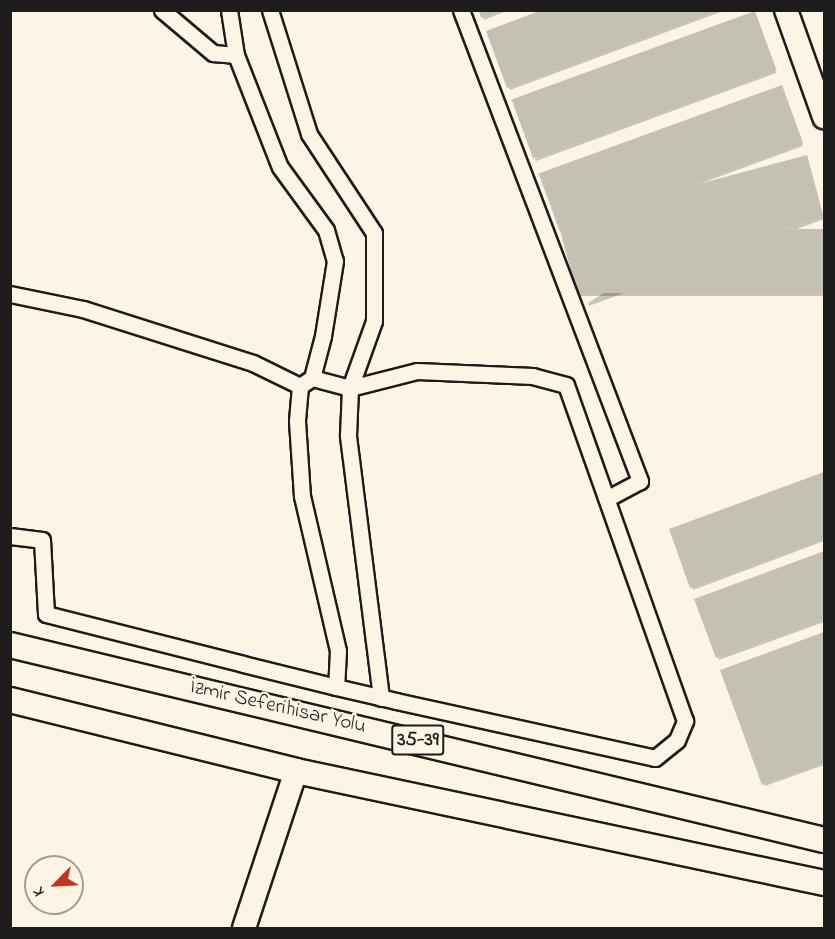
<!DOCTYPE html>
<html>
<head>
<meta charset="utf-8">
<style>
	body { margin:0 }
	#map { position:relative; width:835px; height:939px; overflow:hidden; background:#fcf5e5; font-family:"Indie Flower",sans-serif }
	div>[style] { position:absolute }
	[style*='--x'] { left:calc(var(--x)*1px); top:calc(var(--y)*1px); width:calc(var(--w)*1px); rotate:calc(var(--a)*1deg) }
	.shadow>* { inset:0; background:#0003; transform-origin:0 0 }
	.building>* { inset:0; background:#c4c0b3; transform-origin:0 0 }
	.roads { filter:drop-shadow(2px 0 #1c1c1c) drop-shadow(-2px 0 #1c1c1c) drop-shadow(0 2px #1c1c1c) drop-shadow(0 -2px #1c1c1c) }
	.street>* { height:15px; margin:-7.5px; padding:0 7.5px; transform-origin:7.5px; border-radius:7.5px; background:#fcf5e5 }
	.secondary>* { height:22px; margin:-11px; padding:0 11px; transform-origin:11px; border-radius:11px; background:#fcf5e5 }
	.primary>* { height:24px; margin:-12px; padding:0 12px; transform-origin:12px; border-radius:12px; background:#fcf5e5 }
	span { translate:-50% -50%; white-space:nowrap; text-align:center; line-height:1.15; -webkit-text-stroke:4.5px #fcf5e5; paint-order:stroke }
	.shield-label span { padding:2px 4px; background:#fcf5e5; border:2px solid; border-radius:4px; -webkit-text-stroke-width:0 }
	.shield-label { font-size:20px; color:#1c1c1c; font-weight:700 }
	.street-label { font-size:21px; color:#1c1c1c }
	.frame { position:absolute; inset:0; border:12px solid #1c1c1c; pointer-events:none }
	.north { position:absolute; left:24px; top:855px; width:60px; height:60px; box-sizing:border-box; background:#fcf5e5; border:2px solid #a29e95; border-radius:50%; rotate:246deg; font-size:16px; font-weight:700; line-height:24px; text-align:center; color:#1c1c1c }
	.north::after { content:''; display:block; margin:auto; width:21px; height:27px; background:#c8321e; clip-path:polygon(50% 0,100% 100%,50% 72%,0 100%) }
</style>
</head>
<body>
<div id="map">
	<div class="shadow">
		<div style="clip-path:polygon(480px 10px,509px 10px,484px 20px)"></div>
		<div style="clip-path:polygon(546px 10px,726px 10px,510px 90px,488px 32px)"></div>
		<div style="clip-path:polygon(755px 16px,776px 73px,536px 161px,535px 159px)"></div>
		<div style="clip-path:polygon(782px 90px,803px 146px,563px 234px,561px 231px)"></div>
		<div style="clip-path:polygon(808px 160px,824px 219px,589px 306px,588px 303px)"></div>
		<div style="left:824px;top:231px;width:65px;height:246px;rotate:90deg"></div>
		<div style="clip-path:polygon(824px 474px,824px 541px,693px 590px,671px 530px)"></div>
		<div style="clip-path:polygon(824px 553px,824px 622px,719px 660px,696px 600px)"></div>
		<div style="clip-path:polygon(824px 633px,824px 765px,765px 786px,722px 671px)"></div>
	</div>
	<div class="building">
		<div style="clip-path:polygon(479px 10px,501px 10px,501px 11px,481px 18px)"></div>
		<div style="clip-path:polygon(542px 10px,717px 10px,717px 11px,507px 88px,486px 31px)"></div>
		<div style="left:755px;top:11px;width:63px;height:259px;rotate:70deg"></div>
		<div style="left:782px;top:85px;width:62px;height:259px;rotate:70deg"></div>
		<div style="left:807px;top:155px;width:64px;height:258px;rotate:75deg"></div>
		<div style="left:824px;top:229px;width:64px;height:248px;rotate:90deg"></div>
		<div style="clip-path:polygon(824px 472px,824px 539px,690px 588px,669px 529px)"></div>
		<div style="clip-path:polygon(824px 551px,824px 619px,716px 658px,694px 599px)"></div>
		<div style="clip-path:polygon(824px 632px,824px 762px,762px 785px,720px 670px)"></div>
	</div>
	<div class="roads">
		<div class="street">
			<div style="--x:162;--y:10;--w:67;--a:40.1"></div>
			<div style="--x:213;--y:53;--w:23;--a:5"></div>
			<div style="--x:229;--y:10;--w:46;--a:81.2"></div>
			<div style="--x:236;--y:55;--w:120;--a:68.6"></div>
			<div style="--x:280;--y:167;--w:78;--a:53.9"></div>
			<div style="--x:326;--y:230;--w:32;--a:74"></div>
			<div style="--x:335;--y:261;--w:76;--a:99.1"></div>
			<div style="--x:323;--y:336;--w:43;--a:104.7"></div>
			<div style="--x:312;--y:378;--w:14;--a:146"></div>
			<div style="--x:300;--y:386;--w:35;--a:95"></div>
			<div style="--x:297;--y:421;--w:75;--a:86.2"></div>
			<div style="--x:302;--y:496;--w:159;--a:76.9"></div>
			<div style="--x:338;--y:651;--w:36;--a:93"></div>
			<div style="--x:270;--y:10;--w:130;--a:72.5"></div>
			<div style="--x:309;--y:134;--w:118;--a:56.7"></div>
			<div style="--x:374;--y:233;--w:88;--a:90"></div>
			<div style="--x:374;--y:321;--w:71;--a:109.7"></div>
			<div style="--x:350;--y:388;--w:39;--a:-165"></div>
			<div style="--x:461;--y:10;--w:504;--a:69.19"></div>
			<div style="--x:640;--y:481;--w:38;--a:152"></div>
			<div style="--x:10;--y:294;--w:75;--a:11.6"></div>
			<div style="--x:83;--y:309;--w:178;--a:17.6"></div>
			<div style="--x:253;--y:363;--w:52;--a:26.1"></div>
			<div style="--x:10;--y:536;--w:32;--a:7"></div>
			<div style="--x:42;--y:540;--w:74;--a:86.9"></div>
			<div style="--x:46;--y:614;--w:203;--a:14.2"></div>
			<div style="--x:243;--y:664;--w:96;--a:13.9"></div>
			<div style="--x:336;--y:687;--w:62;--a:13.1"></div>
			<div style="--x:396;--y:701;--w:265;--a:12.4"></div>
			<div style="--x:655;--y:758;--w:28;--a:-39"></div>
			<div style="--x:677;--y:740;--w:21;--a:-67"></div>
			<div style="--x:685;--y:721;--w:356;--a:-109.5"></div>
			<div style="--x:566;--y:385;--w:34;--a:-165"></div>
			<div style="--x:533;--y:376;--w:116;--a:-177.5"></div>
			<div style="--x:417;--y:371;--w:69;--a:165.8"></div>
			<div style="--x:350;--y:388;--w:48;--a:92.4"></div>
			<div style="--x:348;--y:436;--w:264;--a:82.8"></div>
		</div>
		<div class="secondary">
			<div style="--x:786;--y:10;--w:114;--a:70.4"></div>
			<div style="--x:244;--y:928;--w:165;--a:-71.7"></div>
		</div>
		<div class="primary">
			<div style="--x:10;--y:645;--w:837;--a:13.47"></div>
			<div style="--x:10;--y:700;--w:295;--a:13.9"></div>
			<div style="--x:296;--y:771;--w:540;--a:11.98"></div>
		</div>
	</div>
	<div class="shield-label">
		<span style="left:418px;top:740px">35-39</span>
	</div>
	<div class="street-label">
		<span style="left:278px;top:707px;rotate:13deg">İzmir Seferihisar Yolu</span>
	</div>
	<div class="frame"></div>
	<div class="north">K</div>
</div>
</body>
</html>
